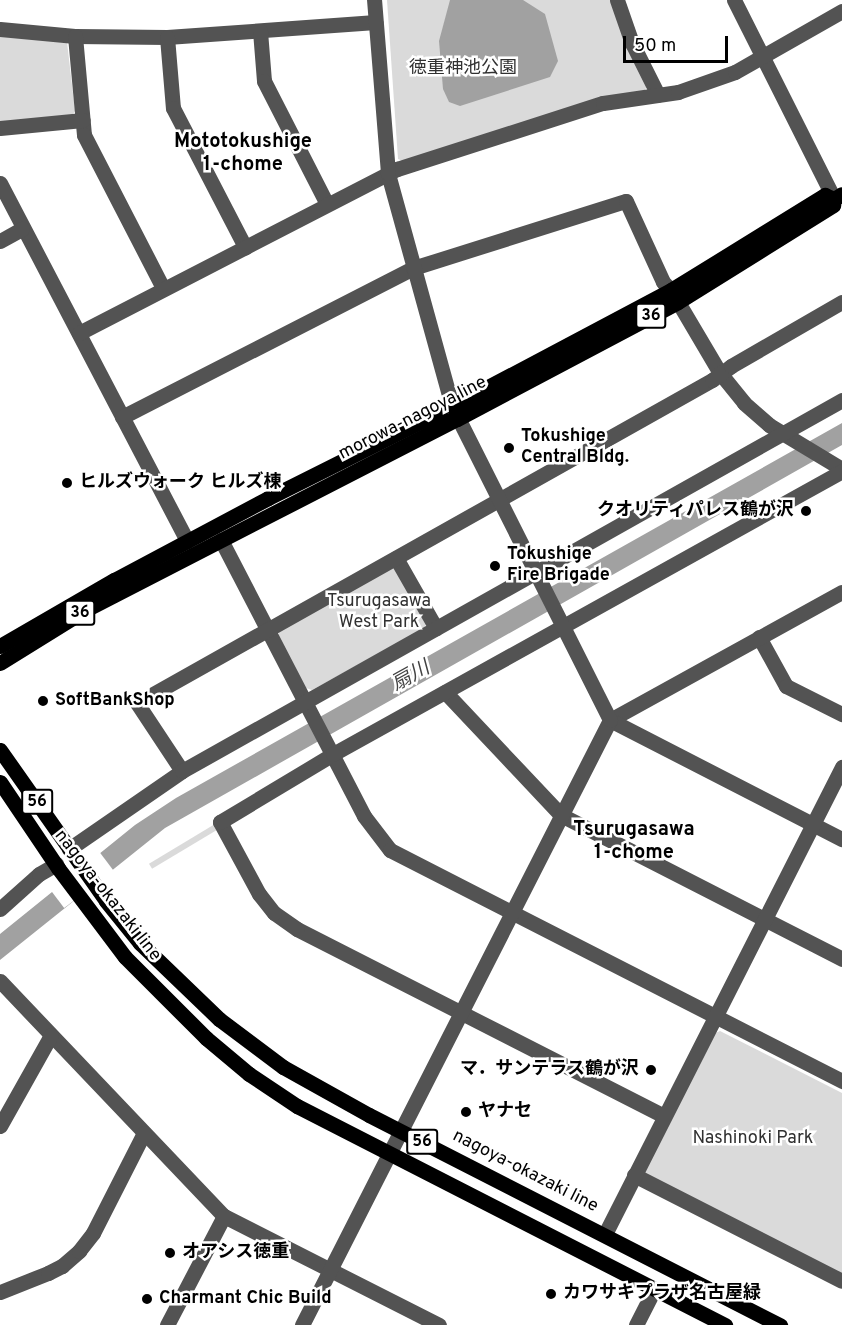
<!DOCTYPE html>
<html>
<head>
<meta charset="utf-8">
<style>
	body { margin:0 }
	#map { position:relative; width:842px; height:1325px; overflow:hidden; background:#fff; font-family:Overpass,"Noto Sans JP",sans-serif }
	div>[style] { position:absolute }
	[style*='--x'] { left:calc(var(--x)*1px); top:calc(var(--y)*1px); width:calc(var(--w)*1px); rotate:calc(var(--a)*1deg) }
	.green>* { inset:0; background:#dadada; transform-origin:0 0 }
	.water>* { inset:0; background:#a1a1a1 }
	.pier>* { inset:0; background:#fff; transform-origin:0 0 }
	.minor>* { height:15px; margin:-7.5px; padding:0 7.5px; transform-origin:7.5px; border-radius:7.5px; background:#535353 }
	.major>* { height:15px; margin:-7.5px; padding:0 7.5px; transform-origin:7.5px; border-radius:7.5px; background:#000 }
	.dots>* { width:16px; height:16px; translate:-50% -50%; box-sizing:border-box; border:3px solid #fff; border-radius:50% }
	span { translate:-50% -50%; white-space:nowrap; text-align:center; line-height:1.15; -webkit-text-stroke:5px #fff; paint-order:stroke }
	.shield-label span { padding:2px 4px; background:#fff; border:2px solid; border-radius:4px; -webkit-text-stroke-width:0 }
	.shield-label { font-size:16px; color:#000; font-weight:700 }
	.park-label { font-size:18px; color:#313131 }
	.street-label { font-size:18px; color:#000 }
	.poi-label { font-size:18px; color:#000; font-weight:700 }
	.left { translate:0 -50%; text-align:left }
	.right { translate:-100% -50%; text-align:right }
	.neighbourhood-label { font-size:20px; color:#000; font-weight:700 }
	.water-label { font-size:20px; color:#424242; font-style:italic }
	.scale { position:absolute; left:623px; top:36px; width:105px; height:27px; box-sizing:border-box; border:3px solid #000; border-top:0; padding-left:8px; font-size:18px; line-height:21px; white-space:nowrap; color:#000; -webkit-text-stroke:4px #fff; paint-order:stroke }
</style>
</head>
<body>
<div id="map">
	<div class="green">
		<div style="clip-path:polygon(387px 0,611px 0,646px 83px,646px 88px,644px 92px,403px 161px,398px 159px)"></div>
		<div style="clip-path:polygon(0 34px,67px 42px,75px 111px,71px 117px,0 123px)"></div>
		<div style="clip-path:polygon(391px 567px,397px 569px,427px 621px,425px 628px,312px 690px,306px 688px,278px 636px,280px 629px)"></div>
		<div style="left:215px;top:824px;width:6px;height:77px;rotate:59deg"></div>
		<div style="clip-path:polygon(720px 1031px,842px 1093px,842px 1276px,645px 1176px,643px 1170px,713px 1034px)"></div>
	</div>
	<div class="water">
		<div style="clip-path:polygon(450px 0,523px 0,545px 14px,558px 61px,550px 77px,460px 106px,449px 102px,443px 89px,439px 41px)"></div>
		<div style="clip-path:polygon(842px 423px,842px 445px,165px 828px,0 960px,0 934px,135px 825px,176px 798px)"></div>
	</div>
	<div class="pier">
		<div style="left:98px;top:850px;width:26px;height:62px;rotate:53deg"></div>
	</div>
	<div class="minor">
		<div style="--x:617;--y:0;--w:46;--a:70.8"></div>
		<div style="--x:632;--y:43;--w:58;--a:63.4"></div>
		<div style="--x:734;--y:0;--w:223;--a:63.3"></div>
		<div style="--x:0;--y:29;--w:75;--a:5.3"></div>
		<div style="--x:75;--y:36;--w:92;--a:0.6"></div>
		<div style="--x:167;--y:37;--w:209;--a:-4.1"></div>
		<div style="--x:260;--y:31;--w:50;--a:85.4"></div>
		<div style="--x:264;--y:81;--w:138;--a:62.9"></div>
		<div style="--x:75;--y:36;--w:99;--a:84.8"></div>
		<div style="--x:84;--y:135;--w:172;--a:62.7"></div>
		<div style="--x:167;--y:37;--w:71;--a:85.2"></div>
		<div style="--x:173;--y:108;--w:157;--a:62.6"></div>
		<div style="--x:0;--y:128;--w:83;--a:-5.5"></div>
		<div style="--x:0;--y:183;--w:404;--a:62.4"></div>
		<div style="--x:0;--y:241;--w:25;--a:-29"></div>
		<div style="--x:678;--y:302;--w:82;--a:59.4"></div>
		<div style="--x:720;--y:373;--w:38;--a:51"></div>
		<div style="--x:744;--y:403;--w:33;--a:41"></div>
		<div style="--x:769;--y:425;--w:85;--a:31.1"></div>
		<div style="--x:79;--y:333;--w:358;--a:-27.3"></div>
		<div style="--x:397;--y:169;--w:216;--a:-17.8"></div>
		<div style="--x:603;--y:103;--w:76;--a:-8.3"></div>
		<div style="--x:678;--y:92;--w:60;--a:-19.3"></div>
		<div style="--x:735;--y:72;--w:123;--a:-29.7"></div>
		<div style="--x:122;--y:417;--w:327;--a:-27.1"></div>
		<div style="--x:413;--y:268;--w:223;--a:-17.5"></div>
		<div style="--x:626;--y:201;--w:89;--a:65.4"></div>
		<div style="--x:663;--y:282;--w:11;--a:45"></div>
		<div style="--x:221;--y:540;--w:311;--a:62.6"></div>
		<div style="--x:364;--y:816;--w:43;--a:52.6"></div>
		<div style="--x:390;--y:850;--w:508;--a:27.07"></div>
		<div style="--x:396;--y:558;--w:81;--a:60.3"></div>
		<div style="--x:759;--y:637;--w:56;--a:61.1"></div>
		<div style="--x:786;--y:686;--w:63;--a:26.6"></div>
		<div style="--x:445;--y:692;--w:169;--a:46.7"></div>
		<div style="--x:561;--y:815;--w:316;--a:27.1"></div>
		<div style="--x:610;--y:720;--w:265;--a:-28.9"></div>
		<div style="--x:610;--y:720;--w:261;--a:27.2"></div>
		<div style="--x:182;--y:771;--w:82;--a:-123.5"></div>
		<div style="--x:137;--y:703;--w:660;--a:-29.32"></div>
		<div style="--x:712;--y:380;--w:24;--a:-36"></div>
		<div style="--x:731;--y:366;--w:128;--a:-30"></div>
		<div style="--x:69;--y:849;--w:137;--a:-34.6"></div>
		<div style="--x:182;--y:771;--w:757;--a:-29.34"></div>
		<div style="--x:0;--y:909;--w:52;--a:-41.9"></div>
		<div style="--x:39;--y:874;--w:20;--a:-30"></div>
		<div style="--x:0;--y:981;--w:325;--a:46.4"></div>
		<div style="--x:224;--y:1216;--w:241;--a:26.9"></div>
		<div style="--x:664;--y:1116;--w:412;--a:-153"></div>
		<div style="--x:297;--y:929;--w:28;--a:-145"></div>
		<div style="--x:274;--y:913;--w:24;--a:-128"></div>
		<div style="--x:259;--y:894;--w:82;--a:-118.4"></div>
		<div style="--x:220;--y:822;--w:132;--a:-31"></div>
		<div style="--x:333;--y:754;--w:582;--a:-29.07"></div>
		<div style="--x:0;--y:1126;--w:104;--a:-60.7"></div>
		<div style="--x:634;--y:1175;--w:233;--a:27"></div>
		<div style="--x:605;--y:1234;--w:524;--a:-63.09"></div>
		<div style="--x:0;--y:1292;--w:52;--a:-21.6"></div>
		<div style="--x:48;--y:1273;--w:16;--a:-27"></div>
		<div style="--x:62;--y:1266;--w:23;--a:-41"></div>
		<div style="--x:79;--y:1251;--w:23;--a:-52"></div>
		<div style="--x:93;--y:1233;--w:112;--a:-63"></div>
		<div style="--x:167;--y:1325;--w:123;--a:-62.4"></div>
		<div style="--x:302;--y:1325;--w:679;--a:-63.02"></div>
		<div style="--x:610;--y:720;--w:352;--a:-116.7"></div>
		<div style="--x:452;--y:406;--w:242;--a:-105.4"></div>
		<div style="--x:388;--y:173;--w:174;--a:-94.6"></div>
		<div style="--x:636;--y:1325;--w:39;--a:-63"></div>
	</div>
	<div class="major">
		<div style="--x:0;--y:646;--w:132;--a:-30.1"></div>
		<div style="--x:114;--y:580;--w:174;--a:-28"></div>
		<div style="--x:268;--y:498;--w:206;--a:-26.6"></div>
		<div style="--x:452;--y:406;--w:248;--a:-27.9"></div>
		<div style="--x:671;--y:290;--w:181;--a:-31.7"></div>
		<div style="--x:825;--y:195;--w:10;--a:24"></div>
		<div style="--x:0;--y:663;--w:102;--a:-31.8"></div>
		<div style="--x:87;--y:609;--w:416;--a:-27.2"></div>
		<div style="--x:457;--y:419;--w:250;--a:-27.9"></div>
		<div style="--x:678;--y:302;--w:183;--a:-32"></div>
		<div style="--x:833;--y:205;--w:6;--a:-81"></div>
		<div style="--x:834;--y:199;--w:9;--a:-32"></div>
		<div style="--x:0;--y:750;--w:184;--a:54.9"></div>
		<div style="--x:106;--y:901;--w:54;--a:51"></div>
		<div style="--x:140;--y:943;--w:110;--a:43.9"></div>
		<div style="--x:219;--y:1019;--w:80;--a:36.9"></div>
		<div style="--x:283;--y:1067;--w:98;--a:29.2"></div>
		<div style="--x:369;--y:1115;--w:462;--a:27.1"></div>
		<div style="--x:0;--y:782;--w:104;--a:56"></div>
		<div style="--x:58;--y:868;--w:111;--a:53"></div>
		<div style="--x:125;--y:957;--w:115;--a:45"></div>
		<div style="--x:206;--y:1038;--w:56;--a:39.9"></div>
		<div style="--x:249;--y:1074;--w:58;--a:33.7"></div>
		<div style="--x:297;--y:1106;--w:481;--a:27.1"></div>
	</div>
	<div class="dots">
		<div style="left:509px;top:448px;background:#000"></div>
		<div style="left:67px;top:483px;background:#000"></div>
		<div style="left:806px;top:511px;background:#000"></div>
		<div style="left:495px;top:566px;background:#000"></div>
		<div style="left:43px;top:701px;background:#000"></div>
		<div style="left:651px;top:1070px;background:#000"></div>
		<div style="left:466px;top:1112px;background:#000"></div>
		<div style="left:170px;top:1253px;background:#000"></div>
		<div style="left:551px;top:1294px;background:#000"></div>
		<div style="left:147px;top:1299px;background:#000"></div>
	</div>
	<div class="shield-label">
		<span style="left:651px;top:316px">36</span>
		<span style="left:80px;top:613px">36</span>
		<span style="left:37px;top:802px">56</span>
		<span style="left:422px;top:1142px">56</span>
	</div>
	<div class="park-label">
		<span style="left:463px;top:69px">徳重神池公園</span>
		<span style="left:379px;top:613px">Tsurugasawa<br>West Park</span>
		<span style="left:753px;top:1139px">Nashinoki Park</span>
	</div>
	<div class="street-label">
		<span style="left:413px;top:419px;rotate:-27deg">morowa-nagoya line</span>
		<span style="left:107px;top:896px;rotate:52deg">nagoya-okazaki line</span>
		<span style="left:525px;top:1172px;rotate:27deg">nagoya-okazaki line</span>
	</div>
	<div class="poi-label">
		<span class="left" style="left:521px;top:448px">Tokushige<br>Central Bldg.</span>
		<span class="left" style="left:79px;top:483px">ヒルズウォーク ヒルズ棟</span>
		<span class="right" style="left:794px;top:511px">クオリティパレス鶴が沢</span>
		<span class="left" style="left:507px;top:566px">Tokushige<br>Fire Brigade</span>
		<span class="left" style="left:55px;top:701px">SoftBankShop</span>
		<span class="right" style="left:639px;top:1070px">マ．サンテラス鶴が沢</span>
		<span class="left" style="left:478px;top:1112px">ヤナセ</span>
		<span class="left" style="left:182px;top:1253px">オアシス徳重</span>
		<span class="left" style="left:563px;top:1294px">カワサキプラザ名古屋緑</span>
		<span class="left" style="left:159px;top:1299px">Charmant Chic Build</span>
	</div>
	<div class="neighbourhood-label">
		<span style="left:243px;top:154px">Mototokushige<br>1-chome</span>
		<span style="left:634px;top:842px">Tsurugasawa<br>1-chome</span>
	</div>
	<div class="water-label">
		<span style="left:411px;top:677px;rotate:-29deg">扇川</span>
	</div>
	<div class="scale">50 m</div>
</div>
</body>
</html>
